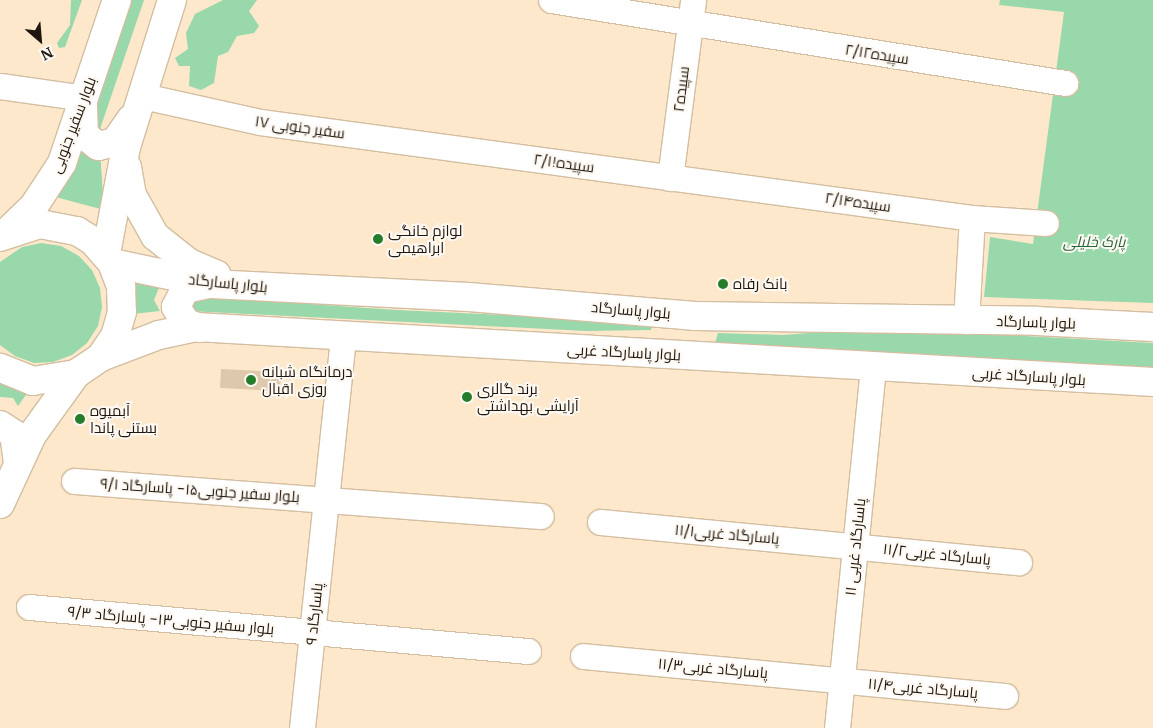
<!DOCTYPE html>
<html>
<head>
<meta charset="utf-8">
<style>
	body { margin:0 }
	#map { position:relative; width:1153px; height:728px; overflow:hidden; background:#fee8cb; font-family:Merriweather,Cairo,serif }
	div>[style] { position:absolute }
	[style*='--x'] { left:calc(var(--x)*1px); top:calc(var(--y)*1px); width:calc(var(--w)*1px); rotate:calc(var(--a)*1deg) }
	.green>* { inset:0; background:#99d8ab }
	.building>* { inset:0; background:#dec8ac; transform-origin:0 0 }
	.roads { filter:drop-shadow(1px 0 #d3bea1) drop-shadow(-1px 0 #d3bea1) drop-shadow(0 1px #d3bea1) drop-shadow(0 -1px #d3bea1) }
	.minor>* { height:25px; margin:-12.5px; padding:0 12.5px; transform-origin:12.5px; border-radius:12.5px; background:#fff }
	.major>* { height:28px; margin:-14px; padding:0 14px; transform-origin:14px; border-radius:14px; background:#fff }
	.dots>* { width:14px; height:14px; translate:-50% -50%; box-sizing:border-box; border:2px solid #fdf8f2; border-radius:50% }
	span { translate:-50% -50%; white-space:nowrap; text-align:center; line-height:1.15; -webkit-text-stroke:4px #fdf8f2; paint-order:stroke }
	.street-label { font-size:15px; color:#1f170d }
	.poi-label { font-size:15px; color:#1f170d }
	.left { translate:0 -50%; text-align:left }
	.park-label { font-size:15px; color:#28663e; font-style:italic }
	.north { position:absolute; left:15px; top:15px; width:50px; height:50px; -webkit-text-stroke:4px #fdf8f2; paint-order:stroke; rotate:153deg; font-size:14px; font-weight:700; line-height:20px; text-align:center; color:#1f170d }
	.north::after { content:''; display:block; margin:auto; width:18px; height:22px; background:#1f170d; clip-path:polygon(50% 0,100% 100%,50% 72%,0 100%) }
</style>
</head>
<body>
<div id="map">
	<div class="green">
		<div style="clip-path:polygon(71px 0,82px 0,65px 47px,59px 48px,57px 43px,70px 25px)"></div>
		<div style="clip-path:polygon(127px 0,144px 0,99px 132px,94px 129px,99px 94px)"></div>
		<div style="clip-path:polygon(223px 0,257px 0,249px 11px,259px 26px,254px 33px,237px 36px,228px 52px,218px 56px,214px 83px,201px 90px,189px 86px,190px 66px,179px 66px,175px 58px,188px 49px,186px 33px,195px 14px)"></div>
		<div style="clip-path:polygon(1000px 0,1153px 0,1153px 303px,984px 297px,990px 237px,1033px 244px,1064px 12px,999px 5px)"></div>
		<div style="clip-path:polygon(77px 144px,100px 150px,104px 210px,52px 196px)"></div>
		<div style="clip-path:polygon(41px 243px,61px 246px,79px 256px,92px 270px,100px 288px,102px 307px,98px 326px,87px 343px,72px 355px,53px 362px,34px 363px,15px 356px,0 345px,0 262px,22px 247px)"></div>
		<div style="clip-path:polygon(137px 273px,161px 283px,154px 300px,160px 311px,133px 314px)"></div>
		<div style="clip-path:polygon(191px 296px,397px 310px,653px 322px,651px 330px,586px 331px,189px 311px)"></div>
		<div style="clip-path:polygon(876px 328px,1153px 343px,1153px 368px,956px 360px,715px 343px,718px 333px,783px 335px)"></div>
		<div style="clip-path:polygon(0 380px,31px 388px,18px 406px,13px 398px,0 397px)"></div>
	</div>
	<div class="building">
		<div style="left:221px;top:369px;width:60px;height:19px;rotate:3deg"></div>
	</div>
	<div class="roads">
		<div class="minor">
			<div style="--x:551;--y:0;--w:521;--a:9.17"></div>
			<div style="--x:0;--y:86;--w:85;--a:8.1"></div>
			<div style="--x:143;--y:96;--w:120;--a:12.5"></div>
			<div style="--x:260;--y:122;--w:718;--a:7.68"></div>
			<div style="--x:972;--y:218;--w:74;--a:3.9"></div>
			<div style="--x:670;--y:178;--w:179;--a:-82.6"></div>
			<div style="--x:966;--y:321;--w:103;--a:-86.7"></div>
			<div style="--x:74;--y:481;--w:468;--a:4.3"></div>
			<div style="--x:600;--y:522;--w:421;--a:5.5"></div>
			<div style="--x:29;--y:607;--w:501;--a:5.04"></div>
			<div style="--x:583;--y:656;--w:424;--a:5.4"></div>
			<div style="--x:302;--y:728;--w:395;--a:-84"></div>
			<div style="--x:837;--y:728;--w:365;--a:-84.3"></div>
		</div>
		<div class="major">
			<div style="--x:83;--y:107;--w:28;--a:88"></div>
			<div style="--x:84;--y:135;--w:18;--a:38"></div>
			<div style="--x:98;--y:146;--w:17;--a:-13"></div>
			<div style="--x:115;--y:142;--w:28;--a:-55"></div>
			<div style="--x:127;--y:167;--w:28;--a:80"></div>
			<div style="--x:132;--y:195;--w:47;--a:60.7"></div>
			<div style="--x:155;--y:236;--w:43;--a:38.5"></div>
			<div style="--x:189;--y:263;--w:30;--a:23"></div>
			<div style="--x:7;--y:232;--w:37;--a:-44"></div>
			<div style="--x:34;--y:206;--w:51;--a:-56.9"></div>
			<div style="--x:62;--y:163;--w:172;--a:-71.4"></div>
			<div style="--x:0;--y:237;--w:42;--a:-18"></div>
			<div style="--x:40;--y:224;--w:38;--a:11"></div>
			<div style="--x:77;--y:231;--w:19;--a:32"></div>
			<div style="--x:93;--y:241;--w:29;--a:49"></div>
			<div style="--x:112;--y:263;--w:26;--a:69"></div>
			<div style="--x:121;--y:287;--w:25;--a:88"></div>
			<div style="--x:122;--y:312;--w:25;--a:106"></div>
			<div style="--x:115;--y:336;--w:25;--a:124"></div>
			<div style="--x:101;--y:357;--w:30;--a:146"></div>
			<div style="--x:76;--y:374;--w:44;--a:170.8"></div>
			<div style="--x:33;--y:381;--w:35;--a:-158"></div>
			<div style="--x:106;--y:254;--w:109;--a:-79.4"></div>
			<div style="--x:126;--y:147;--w:154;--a:-72.6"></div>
			<div style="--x:112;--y:263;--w:101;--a:12"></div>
			<div style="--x:211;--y:284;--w:258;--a:2.9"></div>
			<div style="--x:469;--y:297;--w:227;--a:4.8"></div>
			<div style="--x:695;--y:316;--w:342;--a:0.8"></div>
			<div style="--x:1037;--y:321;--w:116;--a:3"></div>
			<div style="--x:200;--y:328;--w:15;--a:-160"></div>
			<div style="--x:186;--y:323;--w:19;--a:-122"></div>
			<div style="--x:176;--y:307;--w:20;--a:-63"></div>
			<div style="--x:185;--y:289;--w:25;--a:-12"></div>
			<div style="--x:101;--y:357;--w:62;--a:-20.8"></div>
			<div style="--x:159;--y:335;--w:38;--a:-12"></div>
			<div style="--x:196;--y:327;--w:959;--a:3.29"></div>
			<div style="--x:0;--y:425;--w:17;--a:33"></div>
			<div style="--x:14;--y:434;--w:29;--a:82"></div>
			<div style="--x:0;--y:504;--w:76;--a:-65.1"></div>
			<div style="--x:32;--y:435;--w:75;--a:-54.2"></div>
		</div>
	</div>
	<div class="dots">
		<div style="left:378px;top:239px;background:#257c2a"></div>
		<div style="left:723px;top:284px;background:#257c2a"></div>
		<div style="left:251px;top:380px;background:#257c2a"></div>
		<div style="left:467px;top:397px;background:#257c2a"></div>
		<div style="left:80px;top:419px;background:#257c2a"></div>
	</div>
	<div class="street-label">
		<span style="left:877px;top:54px;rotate:9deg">سپیده۲/۱۲</span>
		<span style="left:681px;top:89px;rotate:-83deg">سپیده۲</span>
		<span style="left:73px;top:125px;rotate:-69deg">بلوار سفیر جنوبی</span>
		<span style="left:300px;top:127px;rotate:8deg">سفیر جنوبی ۱۷</span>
		<span style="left:564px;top:163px;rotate:8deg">سپیده۲/۱۱</span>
		<span style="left:858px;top:202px;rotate:8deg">سپیده۲/۱۴</span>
		<span style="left:228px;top:283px;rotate:6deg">بلوار پاسارگاد</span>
		<span style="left:631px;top:310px;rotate:5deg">بلوار پاسارگاد</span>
		<span style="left:1036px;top:322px;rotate:2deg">بلوار پاسارگاد</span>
		<span style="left:624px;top:352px;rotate:3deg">بلوار پاسارگاد غربی</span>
		<span style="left:1029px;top:376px;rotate:4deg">بلوار پاسارگاد غربی</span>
		<span style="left:200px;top:490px;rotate:4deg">بلوار سفیر جنوبی۱۵- پاسارگاد ۹/۱</span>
		<span style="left:727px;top:534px;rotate:5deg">پاسارگاد غربی۱۱/۱</span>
		<span style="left:855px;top:547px;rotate:-84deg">پاسارگاد غربی ۱۱</span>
		<span style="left:937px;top:554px;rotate:6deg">پاسارگاد غربی۱۱/۲</span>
		<span style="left:314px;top:614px;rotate:-84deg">پاسارگاد ۹</span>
		<span style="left:171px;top:620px;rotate:5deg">بلوار سفیر جنوبی۱۳- پاسارگاد ۹/۳</span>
		<span style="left:713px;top:668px;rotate:5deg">پاسارگاد غربی۱۱/۳</span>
		<span style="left:923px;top:688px;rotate:5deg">پاسارگاد غربی۱۱/۴</span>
	</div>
	<div class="poi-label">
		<span class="left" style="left:388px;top:239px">لوازم خانگی<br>ابراهیمی</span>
		<span class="left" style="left:733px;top:284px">بانک رفاه</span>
		<span class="left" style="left:262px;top:380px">درمانگاه شبانه<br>روزی اقبال</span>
		<span class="left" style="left:477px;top:397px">برند گالری<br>آرایشی بهداشتی</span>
		<span class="left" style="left:90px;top:419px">آبمیوه<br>بستنی پاندا</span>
	</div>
	<div class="park-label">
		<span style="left:1094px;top:242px">پارک خلیلی</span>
	</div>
	<div class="north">N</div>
</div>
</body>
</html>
